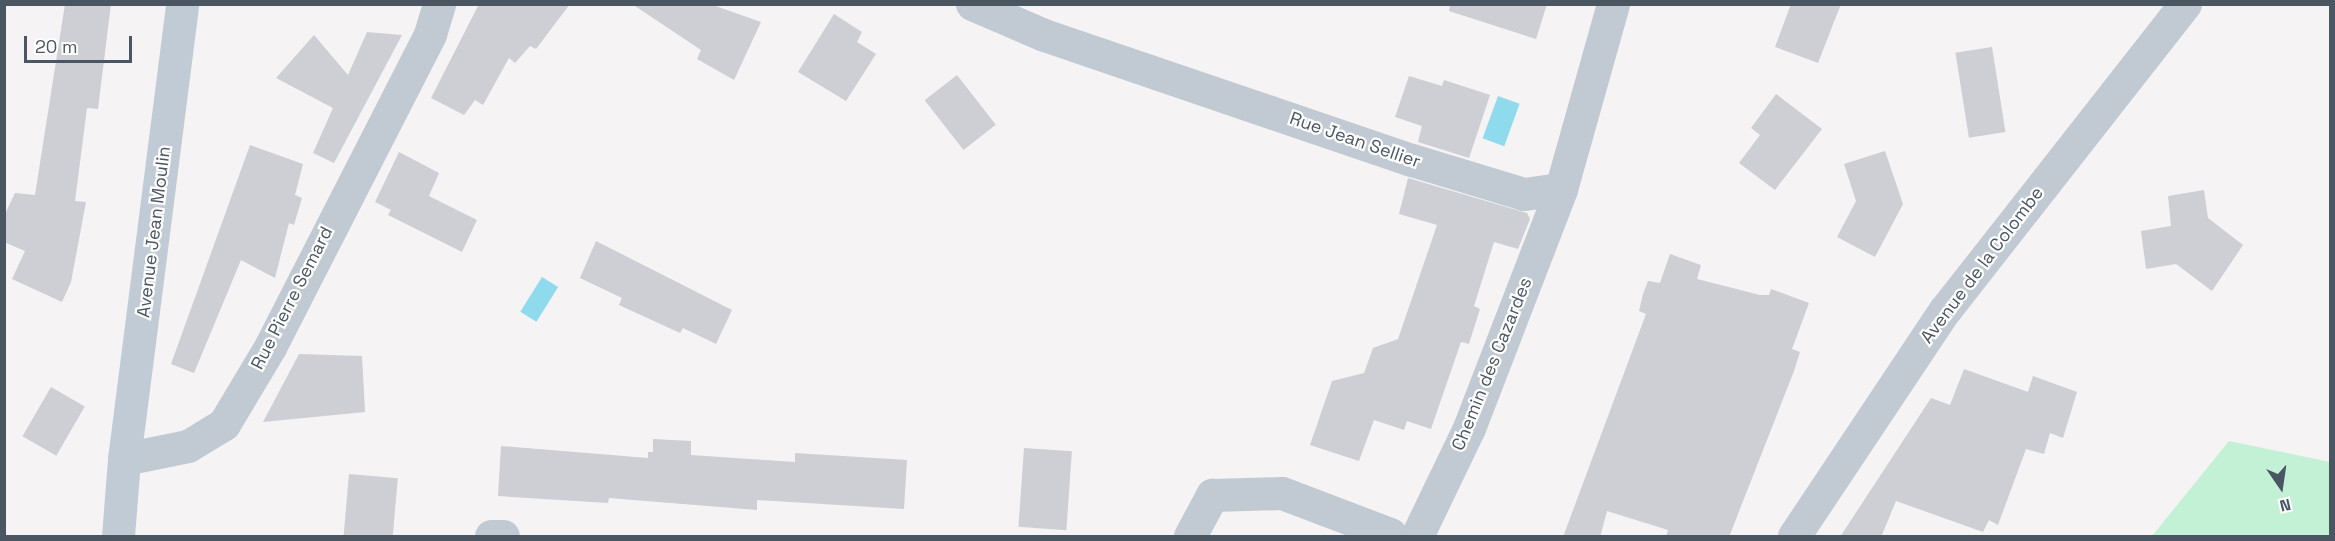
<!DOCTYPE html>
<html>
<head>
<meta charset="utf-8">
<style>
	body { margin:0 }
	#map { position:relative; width:2335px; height:541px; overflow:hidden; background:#f5f3f3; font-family:"Space Grotesk",sans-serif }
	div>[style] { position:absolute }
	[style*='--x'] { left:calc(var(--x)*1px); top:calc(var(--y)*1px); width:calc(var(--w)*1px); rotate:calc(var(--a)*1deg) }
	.green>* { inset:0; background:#c3f1d5 }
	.water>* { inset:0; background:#90daee; transform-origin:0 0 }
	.building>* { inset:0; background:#cdcfd5; transform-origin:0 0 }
	.street>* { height:33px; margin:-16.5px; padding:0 16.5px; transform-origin:16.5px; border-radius:16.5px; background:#c1cad2 }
	.secondary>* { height:33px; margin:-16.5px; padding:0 16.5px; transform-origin:16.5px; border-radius:16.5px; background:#c1cbd6 }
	span { translate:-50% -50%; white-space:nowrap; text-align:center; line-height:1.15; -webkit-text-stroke:4.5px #fff; paint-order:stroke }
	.street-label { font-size:18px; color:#4a5661 }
	.frame { position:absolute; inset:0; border:6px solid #4a5661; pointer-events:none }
	.north { position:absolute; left:2251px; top:457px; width:60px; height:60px; -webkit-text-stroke:4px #fff; paint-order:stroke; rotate:167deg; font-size:16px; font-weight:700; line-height:24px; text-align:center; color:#4a5661 }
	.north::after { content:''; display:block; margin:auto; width:21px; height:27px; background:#4a5661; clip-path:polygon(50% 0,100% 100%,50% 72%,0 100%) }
	.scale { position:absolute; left:24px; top:36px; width:108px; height:27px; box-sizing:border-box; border:3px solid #4a5661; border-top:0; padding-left:8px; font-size:18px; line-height:21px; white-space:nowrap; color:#4a5661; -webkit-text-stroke:4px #fff; paint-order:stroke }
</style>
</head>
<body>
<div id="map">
	<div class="green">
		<div style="clip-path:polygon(2229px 441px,2330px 462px,2330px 536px,2152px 536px)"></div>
	</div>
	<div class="water">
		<div style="left:1498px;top:96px;width:23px;height:45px;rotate:20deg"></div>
		<div style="left:542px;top:277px;width:19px;height:41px;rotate:32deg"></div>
	</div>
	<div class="building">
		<div style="clip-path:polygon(65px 4px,111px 4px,98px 109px,87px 108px,75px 201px,86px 202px,71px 282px,62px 302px,12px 279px,25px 251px,4px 242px,4px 216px,15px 193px,35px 195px)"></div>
		<div style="clip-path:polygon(479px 4px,570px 4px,536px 49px,530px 46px,515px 63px,509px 58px,483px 105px,475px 100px,464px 115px,431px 98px)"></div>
		<div style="clip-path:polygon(632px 4px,710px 4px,761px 22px,734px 80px,697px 59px,701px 50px)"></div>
		<div style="clip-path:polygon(1450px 4px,1547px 4px,1536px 39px,1449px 11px)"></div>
		<div style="clip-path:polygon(1791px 4px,1841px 4px,1818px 63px,1775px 47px)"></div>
		<div style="clip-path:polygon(834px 14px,862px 32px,857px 42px,876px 54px,846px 101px,798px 72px)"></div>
		<div style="clip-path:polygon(367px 32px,402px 35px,334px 163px,313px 153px,333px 108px,276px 78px,314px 35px,348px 75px)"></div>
		<div style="left:1992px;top:47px;width:86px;height:37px;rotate:81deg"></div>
		<div style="left:957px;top:75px;width:63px;height:41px;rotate:52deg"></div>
		<div style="clip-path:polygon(1409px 76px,1442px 86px,1444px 80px,1490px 95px,1469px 158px,1418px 142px,1422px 126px,1395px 117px)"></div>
		<div style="clip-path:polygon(1776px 94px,1822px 129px,1775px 190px,1739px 163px,1760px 135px,1751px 128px)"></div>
		<div style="clip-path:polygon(250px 145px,303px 164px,295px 195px,302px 198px,294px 225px,289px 223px,275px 278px,241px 260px,194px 373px,171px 364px)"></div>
		<div style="clip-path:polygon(1885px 151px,1903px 204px,1875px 257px,1837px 237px,1856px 201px,1844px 164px)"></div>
		<div style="clip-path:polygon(399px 152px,439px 173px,429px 196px,477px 220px,462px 252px,388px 215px,391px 210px,375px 202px)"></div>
		<div style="clip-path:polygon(1408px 178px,1527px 213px,1530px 219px,1518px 249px,1494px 242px,1474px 306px,1480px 309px,1473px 331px,1469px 344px,1461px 342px,1431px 429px,1407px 421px,1404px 430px,1374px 420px,1359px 461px,1310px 445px,1332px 381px,1364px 373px,1373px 348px,1398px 339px,1437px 225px,1399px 214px)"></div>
		<div style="clip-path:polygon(2204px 190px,2208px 218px,2243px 245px,2212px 291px,2176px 264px,2146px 269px,2141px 231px,2171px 226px,2168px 196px)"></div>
		<div style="clip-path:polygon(596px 241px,732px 310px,716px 344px,683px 328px,680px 333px,619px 305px,622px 298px,580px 278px)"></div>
		<div style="clip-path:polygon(1670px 254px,1701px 265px,1697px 279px,1760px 295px,1769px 295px,1771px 289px,1809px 303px,1792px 349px,1800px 352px,1794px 371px,1729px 537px,1666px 537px,1668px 530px,1607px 511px,1600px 537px,1563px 537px,1646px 314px,1639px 311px,1643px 294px,1648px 281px,1660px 283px)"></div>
		<div style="clip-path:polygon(299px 354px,362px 356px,365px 412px,263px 422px)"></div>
		<div style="clip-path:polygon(1964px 369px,2028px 392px,2033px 376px,2077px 392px,2063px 438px,2050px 433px,2044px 454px,2026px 449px,1998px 525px,1989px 520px,1983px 532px,1896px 501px,1881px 537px,1840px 537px,1931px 398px,1950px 405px)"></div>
		<div style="left:51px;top:387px;width:39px;height:57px;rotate:30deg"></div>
		<div style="clip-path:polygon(653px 439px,691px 441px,691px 455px,795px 462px,795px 453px,907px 460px,904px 509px,757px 500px,757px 510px,609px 498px,608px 503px,498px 496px,501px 446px,648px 458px,648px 452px,653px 452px)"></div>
		<div style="left:1024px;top:448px;width:48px;height:79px;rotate:4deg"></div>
		<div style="left:349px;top:474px;width:49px;height:63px;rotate:5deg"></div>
	</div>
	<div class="street">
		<div style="--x:972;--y:4;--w:78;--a:23.3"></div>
		<div style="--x:1044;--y:35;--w:389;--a:18.8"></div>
		<div style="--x:1412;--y:160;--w:117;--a:16.9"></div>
		<div style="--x:1524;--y:194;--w:37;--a:-8"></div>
		<div style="--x:124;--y:459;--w:65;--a:-11.5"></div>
		<div style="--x:188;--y:446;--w:42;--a:-31.4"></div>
		<div style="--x:224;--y:424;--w:90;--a:-59.1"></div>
		<div style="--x:270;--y:347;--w:352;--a:-62.9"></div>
		<div style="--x:430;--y:34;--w:31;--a:-73"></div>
		<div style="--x:491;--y:536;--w:12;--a:0"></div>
		<div style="--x:1190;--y:536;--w:47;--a:-61.8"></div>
		<div style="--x:1212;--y:495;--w:70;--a:-1.6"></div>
		<div style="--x:1282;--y:493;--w:116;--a:20.8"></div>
		<div style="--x:1417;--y:536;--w:120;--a:-64.3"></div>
		<div style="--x:1469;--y:428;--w:256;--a:-68.9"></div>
		<div style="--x:1561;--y:189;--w:192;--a:-74.3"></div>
		<div style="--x:1794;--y:536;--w:272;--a:-56.3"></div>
		<div style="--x:1945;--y:310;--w:389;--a:-51.9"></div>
	</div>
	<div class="secondary">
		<div style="--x:118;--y:536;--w:77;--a:-85.5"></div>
		<div style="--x:124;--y:459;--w:459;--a:-82.7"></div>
	</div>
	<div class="street-label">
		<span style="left:1355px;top:140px;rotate:19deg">Rue Jean Sellier</span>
		<span style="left:154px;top:232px;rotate:-83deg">Avenue Jean Moulin</span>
		<span style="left:1982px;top:265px;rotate:-53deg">Avenue de la Colombe</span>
		<span style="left:292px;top:298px;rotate:-63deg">Rue Pierre Semard</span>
		<span style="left:1492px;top:364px;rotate:-68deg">Chemin des Cazardes</span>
	</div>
	<div class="frame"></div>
	<div class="north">N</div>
	<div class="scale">20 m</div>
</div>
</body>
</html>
